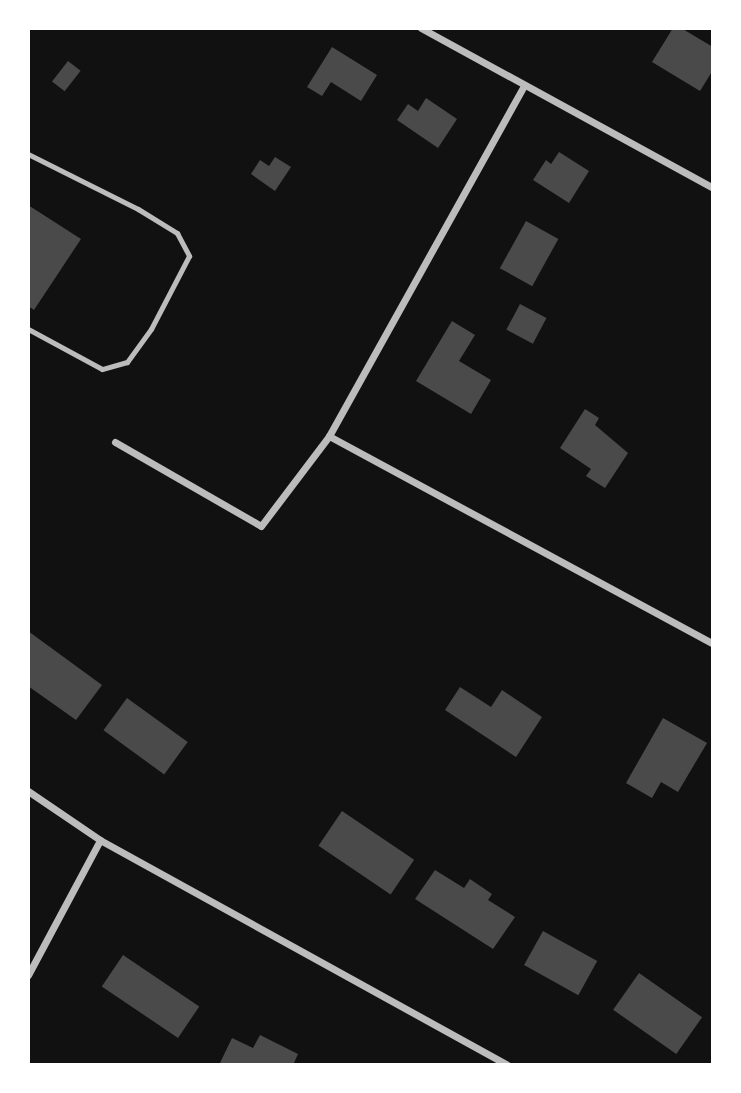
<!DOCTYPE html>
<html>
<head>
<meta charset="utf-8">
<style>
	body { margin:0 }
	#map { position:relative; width:741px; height:1093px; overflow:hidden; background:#111; font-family:"Open Sans",sans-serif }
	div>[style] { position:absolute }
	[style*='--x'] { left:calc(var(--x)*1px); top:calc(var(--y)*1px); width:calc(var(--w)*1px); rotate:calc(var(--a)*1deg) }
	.building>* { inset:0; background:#4a4a4a; transform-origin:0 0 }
	.service>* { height:5px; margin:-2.5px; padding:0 2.5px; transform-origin:2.5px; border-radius:2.5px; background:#bcbcbc }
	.minor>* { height:7px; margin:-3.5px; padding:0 3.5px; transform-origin:3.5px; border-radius:3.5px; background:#bcbcbc }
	span { translate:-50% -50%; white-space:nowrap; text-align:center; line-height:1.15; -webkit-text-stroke:5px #fff; paint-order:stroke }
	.frame { position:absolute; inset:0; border:30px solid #fff; pointer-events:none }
</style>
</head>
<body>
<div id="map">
	<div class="building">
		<div style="clip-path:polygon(673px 28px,681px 28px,713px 47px,713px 70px,700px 91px,652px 62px)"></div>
		<div style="clip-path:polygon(332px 47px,377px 75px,361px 101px,331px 82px,322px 96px,307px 87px)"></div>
		<div style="left:68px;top:61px;width:16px;height:26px;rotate:38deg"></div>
		<div style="clip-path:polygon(426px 98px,457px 119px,438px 148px,397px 120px,408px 104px,418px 111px)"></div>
		<div style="clip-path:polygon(559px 152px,589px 171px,569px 203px,533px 180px,546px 160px,551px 164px)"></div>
		<div style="clip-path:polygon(275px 157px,291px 167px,275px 191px,251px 174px,260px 160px,269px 166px)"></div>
		<div style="clip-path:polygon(28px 205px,81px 239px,34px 310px,28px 306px)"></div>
		<div style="left:526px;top:221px;width:37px;height:54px;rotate:29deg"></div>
		<div style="left:520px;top:304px;width:30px;height:29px;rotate:28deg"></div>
		<div style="clip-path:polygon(452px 321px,475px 335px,459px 361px,491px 380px,471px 414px,416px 381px)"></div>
		<div style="clip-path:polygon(585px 409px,599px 418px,595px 425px,628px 453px,605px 488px,586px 476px,591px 469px,560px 448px)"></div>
		<div style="clip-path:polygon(28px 631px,102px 685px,76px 720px,28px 686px)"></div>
		<div style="clip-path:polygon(460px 687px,491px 707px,502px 690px,542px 717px,516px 757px,445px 710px)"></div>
		<div style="left:127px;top:698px;width:75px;height:40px;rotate:36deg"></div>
		<div style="clip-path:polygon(663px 718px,707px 743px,678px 792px,661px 782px,652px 798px,626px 783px)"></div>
		<div style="left:342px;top:811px;width:87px;height:42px;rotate:34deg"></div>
		<div style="clip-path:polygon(435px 870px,464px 888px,470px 879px,492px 894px,488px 900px,515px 917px,493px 949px,415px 899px)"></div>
		<div style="left:543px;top:931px;width:62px;height:39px;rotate:29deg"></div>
		<div style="left:123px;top:955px;width:92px;height:38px;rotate:34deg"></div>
		<div style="left:639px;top:973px;width:77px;height:45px;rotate:35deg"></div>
		<div style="clip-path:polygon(260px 1035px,298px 1054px,293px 1065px,219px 1065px,232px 1038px,253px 1048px)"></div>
	</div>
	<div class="service">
		<div style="--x:28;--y:154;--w:123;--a:26.6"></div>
		<div style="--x:138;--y:209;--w:46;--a:31.6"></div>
		<div style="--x:177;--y:233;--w:26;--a:62"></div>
		<div style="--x:189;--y:256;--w:82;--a:117.5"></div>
		<div style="--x:151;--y:329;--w:41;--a:126"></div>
		<div style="--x:127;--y:362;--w:26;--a:164"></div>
		<div style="--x:102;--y:369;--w:84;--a:-151.6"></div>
	</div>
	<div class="minor">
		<div style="--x:421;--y:28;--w:333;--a:28.7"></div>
		<div style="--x:329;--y:436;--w:437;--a:28.4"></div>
		<div style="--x:115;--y:442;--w:168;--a:29.9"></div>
		<div style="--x:261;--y:526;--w:113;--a:-52.9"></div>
		<div style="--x:329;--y:436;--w:401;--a:-60.9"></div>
		<div style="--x:28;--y:791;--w:87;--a:34.2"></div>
		<div style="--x:100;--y:840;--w:466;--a:28.9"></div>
		<div style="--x:28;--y:975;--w:153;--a:-61.9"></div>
	</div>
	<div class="frame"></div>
</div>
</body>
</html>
